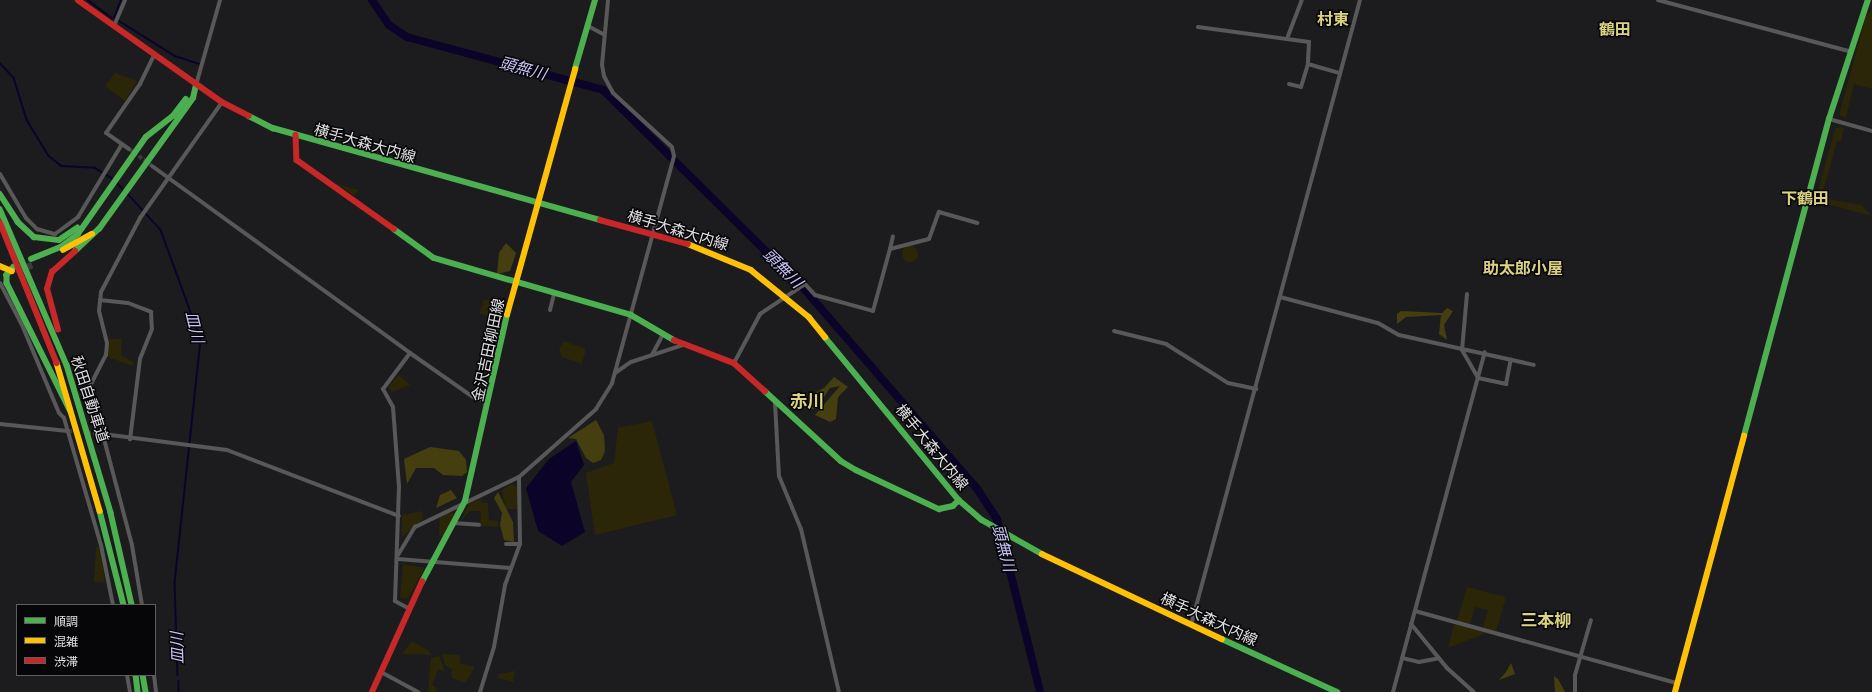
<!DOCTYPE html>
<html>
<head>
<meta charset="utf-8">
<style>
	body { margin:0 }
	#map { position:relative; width:1872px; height:692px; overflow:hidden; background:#1c1c1f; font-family:"PT Sans Narrow","Noto Sans JP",sans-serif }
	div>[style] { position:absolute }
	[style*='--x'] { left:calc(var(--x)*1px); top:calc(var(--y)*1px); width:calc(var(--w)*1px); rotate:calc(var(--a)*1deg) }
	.green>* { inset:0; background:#2a2607 }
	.round { border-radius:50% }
	.forest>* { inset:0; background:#453f0f }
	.water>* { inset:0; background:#0c0328 }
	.stream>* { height:1.5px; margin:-0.75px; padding:0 0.75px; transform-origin:0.75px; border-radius:0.75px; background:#0c0328 }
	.river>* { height:8px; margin:-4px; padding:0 4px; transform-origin:4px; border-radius:4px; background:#0c0328 }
	.street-tunnel>* { height:4px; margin-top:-2px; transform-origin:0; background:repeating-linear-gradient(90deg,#3a3a3d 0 4px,transparent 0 6px) }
	.highway-tunnel>* { height:7px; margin-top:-3.5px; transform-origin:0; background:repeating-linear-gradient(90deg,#3a3a3d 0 7px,transparent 0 10.5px) }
	.street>* { height:4px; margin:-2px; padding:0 2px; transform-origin:2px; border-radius:2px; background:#585858 }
	.fast>* { height:5.5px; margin:-2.75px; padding:0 2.75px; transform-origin:2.75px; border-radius:2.75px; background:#4caf50 }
	.slow>* { height:5.5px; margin:-2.75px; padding:0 2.75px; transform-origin:2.75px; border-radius:2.75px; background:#ffc107 }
	.jam>* { height:5.5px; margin:-2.75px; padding:0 2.75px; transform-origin:2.75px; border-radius:2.75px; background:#c62828 }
	span { translate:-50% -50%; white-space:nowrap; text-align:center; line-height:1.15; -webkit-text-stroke:3px #060608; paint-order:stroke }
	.street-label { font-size:15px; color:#e1e1e5 }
	.neighbourhood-label { font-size:16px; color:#dbd283; font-weight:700 }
	.water-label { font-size:16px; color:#c8c3f7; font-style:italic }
	.quarter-label { font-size:17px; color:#dbd283; font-weight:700 }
	.legend { position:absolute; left:16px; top:604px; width:140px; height:72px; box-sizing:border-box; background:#060608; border:1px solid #5e5e60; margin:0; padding:5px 7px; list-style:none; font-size:12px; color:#e1e1e5 }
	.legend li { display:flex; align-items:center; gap:8px; height:20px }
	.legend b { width:20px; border:1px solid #5e5e60 }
</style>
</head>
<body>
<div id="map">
	<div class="green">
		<div style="clip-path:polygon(1872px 9px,1872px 89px,1854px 84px,1846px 117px,1872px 127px,1839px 115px,1866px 16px)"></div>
		<div style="clip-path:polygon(115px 73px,137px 81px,125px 101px,105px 86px)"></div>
		<div style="clip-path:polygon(1839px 127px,1844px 128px,1841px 141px,1837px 141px,1822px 195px,1817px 194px,1835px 129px)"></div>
		<div style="clip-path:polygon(337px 184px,359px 190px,354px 196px)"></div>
		<div style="clip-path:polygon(1816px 197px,1861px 205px,1872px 216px,1815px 201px)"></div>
		<div class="round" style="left:902px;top:246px;width:16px;height:16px"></div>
		<div style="clip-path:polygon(494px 299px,491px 317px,479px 313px,484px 300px)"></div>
		<div style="clip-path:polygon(109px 339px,122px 339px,121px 355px,133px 362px,133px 366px,108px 357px)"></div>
		<div style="clip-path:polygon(564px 341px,586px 349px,582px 364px,562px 357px,559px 350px)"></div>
		<div style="clip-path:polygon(399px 375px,410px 385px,392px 392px,388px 387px)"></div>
		<div style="clip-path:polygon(652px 421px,677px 515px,595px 535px,586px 473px,614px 463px,618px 428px)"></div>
		<div style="clip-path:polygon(512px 484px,518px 488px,517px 509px,506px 509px,502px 490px)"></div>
		<div style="clip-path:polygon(481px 499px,483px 503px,488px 503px,489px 520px,498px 521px,498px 527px,480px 526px,481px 511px,470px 511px,461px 521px,469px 504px)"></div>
		<div style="clip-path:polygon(422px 511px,423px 519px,402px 537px,402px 515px)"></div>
		<div style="clip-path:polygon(447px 513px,455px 513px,443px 537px,439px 536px,440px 517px)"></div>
		<div style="clip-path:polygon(96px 546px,100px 547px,105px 583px,94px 582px)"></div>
		<div style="clip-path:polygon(403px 564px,425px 568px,408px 598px,400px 598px)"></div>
		<div style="clip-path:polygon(1467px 587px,1506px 597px,1496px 632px,1483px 628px,1488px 610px,1475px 607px,1470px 624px,1457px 621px)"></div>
		<div style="clip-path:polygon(1454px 624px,1486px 633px,1448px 648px)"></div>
		<div style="clip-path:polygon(412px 641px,428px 650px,432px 655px,402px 654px)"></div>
		<div style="clip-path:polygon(442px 654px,460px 655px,460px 663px,475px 667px,465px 683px,451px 677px,452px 669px,445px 665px)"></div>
		<div style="clip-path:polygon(439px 656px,445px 671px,438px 670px,432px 685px,437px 688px,436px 692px,428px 692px,431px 658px)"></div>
		<div style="clip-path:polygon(515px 671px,513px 682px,497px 678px,499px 674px)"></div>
	</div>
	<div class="forest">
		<div style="clip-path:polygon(506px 243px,516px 253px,510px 271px,497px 274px,499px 253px)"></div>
		<div style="clip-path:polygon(1447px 308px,1453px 311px,1444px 325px,1447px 340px,1439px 334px,1441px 315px,1406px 317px,1397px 324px,1397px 314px,1401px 311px,1442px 313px)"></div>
		<div style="clip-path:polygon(834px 377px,848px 387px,838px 397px,836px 419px,830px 422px,815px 415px,840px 386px,830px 388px,816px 409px,810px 409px,807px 397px,824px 388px)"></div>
		<div style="clip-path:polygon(596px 420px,604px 435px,605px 451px,601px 460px,593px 463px,586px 458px,576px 439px,568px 438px)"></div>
		<div style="clip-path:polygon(430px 447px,459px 451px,466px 460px,467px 472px,462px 476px,443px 475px,434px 468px,416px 468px,407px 484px,404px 459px)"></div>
		<div style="clip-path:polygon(451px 490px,457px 498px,436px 508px,440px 495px)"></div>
		<div style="clip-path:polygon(498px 492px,513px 522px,514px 542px,504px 540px,500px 525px,502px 513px,494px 498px)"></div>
		<div style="clip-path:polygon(1511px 663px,1515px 674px,1499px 680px,1506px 672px)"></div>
		<div style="clip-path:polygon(1554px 676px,1558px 679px,1565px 692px,1555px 692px)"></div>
	</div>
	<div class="water">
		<div style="clip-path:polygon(576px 441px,584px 465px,571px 482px,585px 532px,562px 546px,538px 531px,526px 488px,549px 459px)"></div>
	</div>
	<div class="stream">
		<div style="--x:88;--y:0;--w:30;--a:37"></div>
		<div style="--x:114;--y:18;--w:19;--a:-69"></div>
		<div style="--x:119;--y:21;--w:66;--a:32"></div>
		<div style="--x:175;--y:56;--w:25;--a:18"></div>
		<div style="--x:0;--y:63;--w:21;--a:47"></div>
		<div style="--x:14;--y:78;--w:44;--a:72.8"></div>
		<div style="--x:27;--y:120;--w:42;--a:58.6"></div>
		<div style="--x:49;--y:156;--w:16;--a:38"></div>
		<div style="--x:62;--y:166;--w:33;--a:3"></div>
		<div style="--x:95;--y:168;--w:21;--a:31"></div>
		<div style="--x:117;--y:183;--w:10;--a:45"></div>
		<div style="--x:127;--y:193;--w:50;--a:47.4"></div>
		<div style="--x:161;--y:230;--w:117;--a:70"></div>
		<div style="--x:201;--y:340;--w:243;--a:96.1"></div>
		<div style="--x:175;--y:582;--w:93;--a:88.2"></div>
		<div style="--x:179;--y:681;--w:11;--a:90"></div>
	</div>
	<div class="river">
		<div style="--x:372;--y:0;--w:30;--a:56"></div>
		<div style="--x:389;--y:25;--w:22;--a:34"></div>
		<div style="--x:407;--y:37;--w:203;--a:15.1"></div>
		<div style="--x:603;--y:90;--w:284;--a:44.7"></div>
		<div style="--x:805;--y:290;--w:264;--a:49.1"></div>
		<div style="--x:978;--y:490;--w:35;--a:57"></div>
		<div style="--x:997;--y:519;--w:178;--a:76"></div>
	</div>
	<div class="street-tunnel">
		<div style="--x:129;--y:149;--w:29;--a:36"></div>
		<div style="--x:68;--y:431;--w:12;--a:5"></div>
		<div style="--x:87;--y:433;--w:16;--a:4"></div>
	</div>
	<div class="highway-tunnel">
		<div style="--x:16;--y:271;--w:18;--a:-22"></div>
	</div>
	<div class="street">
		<div style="--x:1658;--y:0;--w:198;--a:15"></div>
		<div style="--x:114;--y:26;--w:28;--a:-67"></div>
		<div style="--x:588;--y:26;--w:17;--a:28"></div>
		<div style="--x:1198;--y:27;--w:112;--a:7.7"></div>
		<div style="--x:1309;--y:42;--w:22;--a:93"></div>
		<div style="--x:1308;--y:64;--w:33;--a:16"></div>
		<div style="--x:1288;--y:36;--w:39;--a:-69"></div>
		<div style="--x:1289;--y:84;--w:12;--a:14"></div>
		<div style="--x:1301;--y:87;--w:24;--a:-73"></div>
		<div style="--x:196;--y:85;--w:88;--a:-74.2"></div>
		<div style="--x:1829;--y:119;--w:45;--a:15.6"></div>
		<div style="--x:129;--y:149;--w:28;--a:-145"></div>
		<div style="--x:106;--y:133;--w:60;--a:-55.2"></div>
		<div style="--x:140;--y:84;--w:32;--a:-64"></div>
		<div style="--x:152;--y:166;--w:319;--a:35.9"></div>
		<div style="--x:410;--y:353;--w:77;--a:34.9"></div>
		<div style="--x:473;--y:397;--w:16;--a:22"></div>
		<div style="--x:0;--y:174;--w:51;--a:59.4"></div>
		<div style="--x:26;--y:218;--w:16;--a:45"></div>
		<div style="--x:37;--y:229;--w:19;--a:16"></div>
		<div style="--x:55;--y:234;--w:29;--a:-36"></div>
		<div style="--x:78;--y:217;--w:85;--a:-58.9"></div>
		<div style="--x:890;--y:249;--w:13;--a:-77"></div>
		<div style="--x:0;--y:283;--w:47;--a:62.4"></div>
		<div style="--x:22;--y:325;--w:95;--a:67.2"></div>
		<div style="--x:59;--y:413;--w:7;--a:45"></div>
		<div style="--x:64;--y:418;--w:132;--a:73.8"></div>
		<div style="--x:101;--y:545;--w:61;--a:78.7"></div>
		<div style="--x:1467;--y:294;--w:56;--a:95.1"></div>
		<div style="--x:1462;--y:350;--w:32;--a:60"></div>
		<div style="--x:1478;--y:378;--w:29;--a:12"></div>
		<div style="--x:1506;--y:384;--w:25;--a:-79"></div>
		<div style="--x:1280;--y:297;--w:101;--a:14.9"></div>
		<div style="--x:1378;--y:323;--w:24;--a:30"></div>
		<div style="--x:1399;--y:335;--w:138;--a:12.5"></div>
		<div style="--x:100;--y:300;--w:28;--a:6"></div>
		<div style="--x:128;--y:303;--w:25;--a:21"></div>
		<div style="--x:151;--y:312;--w:17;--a:87"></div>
		<div style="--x:152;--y:329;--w:32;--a:112"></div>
		<div style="--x:140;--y:359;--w:81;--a:97.1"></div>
		<div style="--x:550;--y:310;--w:16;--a:-76"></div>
		<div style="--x:1114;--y:331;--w:54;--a:14"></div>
		<div style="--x:1166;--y:344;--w:73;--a:32.2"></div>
		<div style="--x:1228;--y:383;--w:29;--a:12"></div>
		<div style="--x:652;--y:355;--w:24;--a:-62"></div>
		<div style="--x:734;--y:363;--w:55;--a:-62"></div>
		<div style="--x:760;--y:314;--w:54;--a:-33.7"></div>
		<div style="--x:805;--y:284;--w:15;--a:48"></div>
		<div style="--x:815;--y:295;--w:60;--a:15.4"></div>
		<div style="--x:873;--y:311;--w:64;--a:-74.7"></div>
		<div style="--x:890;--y:249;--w:40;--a:-14.4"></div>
		<div style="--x:929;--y:239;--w:29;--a:-70"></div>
		<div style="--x:939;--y:212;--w:40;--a:16"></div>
		<div style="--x:615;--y:373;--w:19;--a:-35"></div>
		<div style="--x:631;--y:362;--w:55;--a:-18.1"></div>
		<div style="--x:775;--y:403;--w:73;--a:86.9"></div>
		<div style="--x:779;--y:476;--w:57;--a:67.5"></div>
		<div style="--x:801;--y:529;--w:167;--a:76.9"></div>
		<div style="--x:0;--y:424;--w:68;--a:5.9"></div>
		<div style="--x:103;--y:434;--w:125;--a:7.4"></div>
		<div style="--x:227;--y:450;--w:184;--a:21"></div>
		<div style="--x:453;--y:523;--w:26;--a:4"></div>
		<div style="--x:506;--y:544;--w:14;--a:0"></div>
		<div style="--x:398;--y:555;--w:33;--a:-59"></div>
		<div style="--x:415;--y:527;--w:115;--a:-25.7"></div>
		<div style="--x:519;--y:477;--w:103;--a:-41.4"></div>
		<div style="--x:596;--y:409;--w:31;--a:-58"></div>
		<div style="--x:612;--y:383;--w:235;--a:-74.7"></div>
		<div style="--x:674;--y:156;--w:9;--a:-103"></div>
		<div style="--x:672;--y:147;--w:80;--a:-137.5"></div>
		<div style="--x:613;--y:93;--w:19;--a:-118"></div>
		<div style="--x:604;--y:76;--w:11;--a:-100"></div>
		<div style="--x:602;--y:65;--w:65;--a:-84.7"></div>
		<div style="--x:398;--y:559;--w:113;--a:4.6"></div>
		<div style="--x:142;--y:605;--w:61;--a:-99.5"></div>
		<div style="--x:132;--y:545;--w:164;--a:-104.8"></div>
		<div style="--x:90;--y:386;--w:35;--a:-63"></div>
		<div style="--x:106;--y:355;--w:12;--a:-85"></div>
		<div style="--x:107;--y:343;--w:33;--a:-104"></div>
		<div style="--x:99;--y:311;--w:19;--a:-84"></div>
		<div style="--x:101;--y:292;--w:84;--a:-62.2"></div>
		<div style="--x:140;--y:218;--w:142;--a:-54.7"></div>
		<div style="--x:408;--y:608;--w:15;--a:-152"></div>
		<div style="--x:395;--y:601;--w:114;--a:-88"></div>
		<div style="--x:399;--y:487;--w:80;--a:-94.3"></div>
		<div style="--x:393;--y:407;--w:21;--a:-119"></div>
		<div style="--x:383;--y:389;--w:45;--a:-53.1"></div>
		<div style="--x:1415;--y:611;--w:272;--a:15.4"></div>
		<div style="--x:1411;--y:624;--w:57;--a:50.7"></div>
		<div style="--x:1447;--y:668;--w:36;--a:42"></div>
		<div style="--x:1191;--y:625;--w:647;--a:-74.87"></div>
		<div style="--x:1402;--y:658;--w:17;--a:13"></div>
		<div style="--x:1419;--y:662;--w:20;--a:-11"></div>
		<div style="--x:381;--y:672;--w:42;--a:28.4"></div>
		<div style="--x:127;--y:675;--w:17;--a:80"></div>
		<div style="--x:154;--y:675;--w:17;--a:83"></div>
		<div style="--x:480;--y:692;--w:47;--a:-72.7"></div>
		<div style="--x:494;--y:647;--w:63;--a:-79.9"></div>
		<div style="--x:505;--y:585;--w:44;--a:-69.9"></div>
		<div style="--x:520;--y:544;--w:67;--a:-90.9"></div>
		<div style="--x:1393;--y:692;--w:352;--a:-74.9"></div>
		<div style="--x:1575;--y:692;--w:17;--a:-90"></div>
		<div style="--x:1575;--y:675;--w:57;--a:-73.8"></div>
	</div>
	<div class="fast">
		<div style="--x:575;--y:69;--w:72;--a:-73.8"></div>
		<div style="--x:249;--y:116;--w:27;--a:27"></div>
		<div style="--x:273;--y:128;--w:340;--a:15.7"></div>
		<div style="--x:0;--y:194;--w:33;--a:57"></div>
		<div style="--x:18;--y:222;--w:22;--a:43"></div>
		<div style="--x:34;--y:237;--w:25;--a:7"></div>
		<div style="--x:59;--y:240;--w:22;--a:-34"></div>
		<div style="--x:0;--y:209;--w:170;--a:66.8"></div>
		<div style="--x:67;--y:365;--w:154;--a:73.4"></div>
		<div style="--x:111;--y:513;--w:94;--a:77.1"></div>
		<div style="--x:394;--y:229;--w:49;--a:35.9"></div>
		<div style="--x:434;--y:258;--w:205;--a:16.1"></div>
		<div style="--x:631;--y:315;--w:50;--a:30.2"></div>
		<div style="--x:75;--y:251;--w:33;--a:-43"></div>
		<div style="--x:99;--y:229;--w:161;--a:-54.3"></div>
		<div style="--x:193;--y:98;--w:13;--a:-77"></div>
		<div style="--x:31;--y:259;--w:32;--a:-22"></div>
		<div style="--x:61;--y:247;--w:21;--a:-37"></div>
		<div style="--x:78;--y:234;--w:118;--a:-55"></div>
		<div style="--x:146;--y:137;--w:34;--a:-38"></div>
		<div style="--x:173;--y:116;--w:21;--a:-53"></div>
		<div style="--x:14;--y:267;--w:11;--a:131"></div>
		<div style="--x:7;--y:275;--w:8;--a:90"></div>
		<div style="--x:7;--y:283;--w:142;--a:63.6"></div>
		<div style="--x:825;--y:337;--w:211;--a:50.6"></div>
		<div style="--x:959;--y:500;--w:30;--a:41"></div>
		<div style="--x:982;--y:520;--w:69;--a:29.5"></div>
		<div style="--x:765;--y:391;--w:103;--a:42.6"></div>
		<div style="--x:841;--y:461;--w:17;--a:31"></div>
		<div style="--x:856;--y:470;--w:92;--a:25.2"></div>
		<div style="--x:939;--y:509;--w:14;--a:-12"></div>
		<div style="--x:953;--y:506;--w:8;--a:-45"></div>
		<div style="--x:1744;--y:436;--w:328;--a:-75"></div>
		<div style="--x:1829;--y:119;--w:125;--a:-71.9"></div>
		<div style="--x:100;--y:511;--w:97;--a:75.7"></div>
		<div style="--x:422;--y:582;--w:92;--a:-62"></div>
		<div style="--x:465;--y:501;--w:191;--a:-77.3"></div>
		<div style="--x:1222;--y:639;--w:127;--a:24.7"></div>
		<div style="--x:136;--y:675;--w:17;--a:83"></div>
		<div style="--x:143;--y:675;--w:17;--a:80"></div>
	</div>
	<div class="slow">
		<div style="--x:688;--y:244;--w:68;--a:22.4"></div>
		<div style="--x:751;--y:270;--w:75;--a:39"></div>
		<div style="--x:809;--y:317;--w:26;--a:51"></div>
		<div style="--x:63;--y:250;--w:33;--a:-29"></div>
		<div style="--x:0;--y:266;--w:13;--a:23"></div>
		<div style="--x:507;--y:315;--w:255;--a:-74.5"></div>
		<div style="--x:57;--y:363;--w:154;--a:73.8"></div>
		<div style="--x:1042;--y:554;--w:199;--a:25.3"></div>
		<div style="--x:1675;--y:692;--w:265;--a:-74.9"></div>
	</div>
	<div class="jam">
		<div style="--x:78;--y:0;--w:176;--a:35.3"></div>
		<div style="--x:222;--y:102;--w:30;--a:27"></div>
		<div style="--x:296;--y:135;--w:25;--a:88"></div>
		<div style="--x:297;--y:160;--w:119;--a:35.4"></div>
		<div style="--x:600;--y:220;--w:91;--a:15.3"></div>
		<div style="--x:0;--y:222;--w:152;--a:68"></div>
		<div style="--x:58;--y:330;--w:42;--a:-105"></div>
		<div style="--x:47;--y:289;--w:18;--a:-74"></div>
		<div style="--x:52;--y:272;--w:31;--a:-42"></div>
		<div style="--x:674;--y:340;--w:64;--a:21"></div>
		<div style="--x:734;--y:363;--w:42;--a:42.1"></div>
		<div style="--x:372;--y:692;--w:121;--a:-65.6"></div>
	</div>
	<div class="street-label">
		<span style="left:365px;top:143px;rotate:16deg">横手大森大内線</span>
		<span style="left:678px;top:230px;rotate:17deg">横手大森大内線</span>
		<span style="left:488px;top:350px;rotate:-78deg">金沢吉田柳田線</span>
		<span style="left:90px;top:399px;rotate:72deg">秋田自動車道</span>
		<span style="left:932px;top:447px;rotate:51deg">横手大森大内線</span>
		<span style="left:1209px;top:619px;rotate:25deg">横手大森大内線</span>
	</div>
	<div class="neighbourhood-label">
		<span style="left:1333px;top:19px">村東</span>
		<span style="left:1615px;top:29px">鶴田</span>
		<span style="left:1805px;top:198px">下鶴田</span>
		<span style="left:1523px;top:268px">助太郎小屋</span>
	</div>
	<div class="water-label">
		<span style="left:523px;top:68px;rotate:15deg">頭無川</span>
		<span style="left:783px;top:268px;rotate:45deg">頭無川</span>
		<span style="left:195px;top:327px;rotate:76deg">皿川</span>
		<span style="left:1004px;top:548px;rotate:75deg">頭無川</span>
		<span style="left:177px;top:648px;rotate:-92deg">皿川</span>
	</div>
	<div class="quarter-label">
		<span style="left:807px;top:402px">赤川</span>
		<span style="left:1546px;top:621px">三本柳</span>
	</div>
	<ul class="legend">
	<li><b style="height:5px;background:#4caf50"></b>順調</li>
	<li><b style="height:5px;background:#ffc107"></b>混雑</li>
	<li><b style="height:5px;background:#c62828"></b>渋滞</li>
	</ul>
</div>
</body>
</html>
